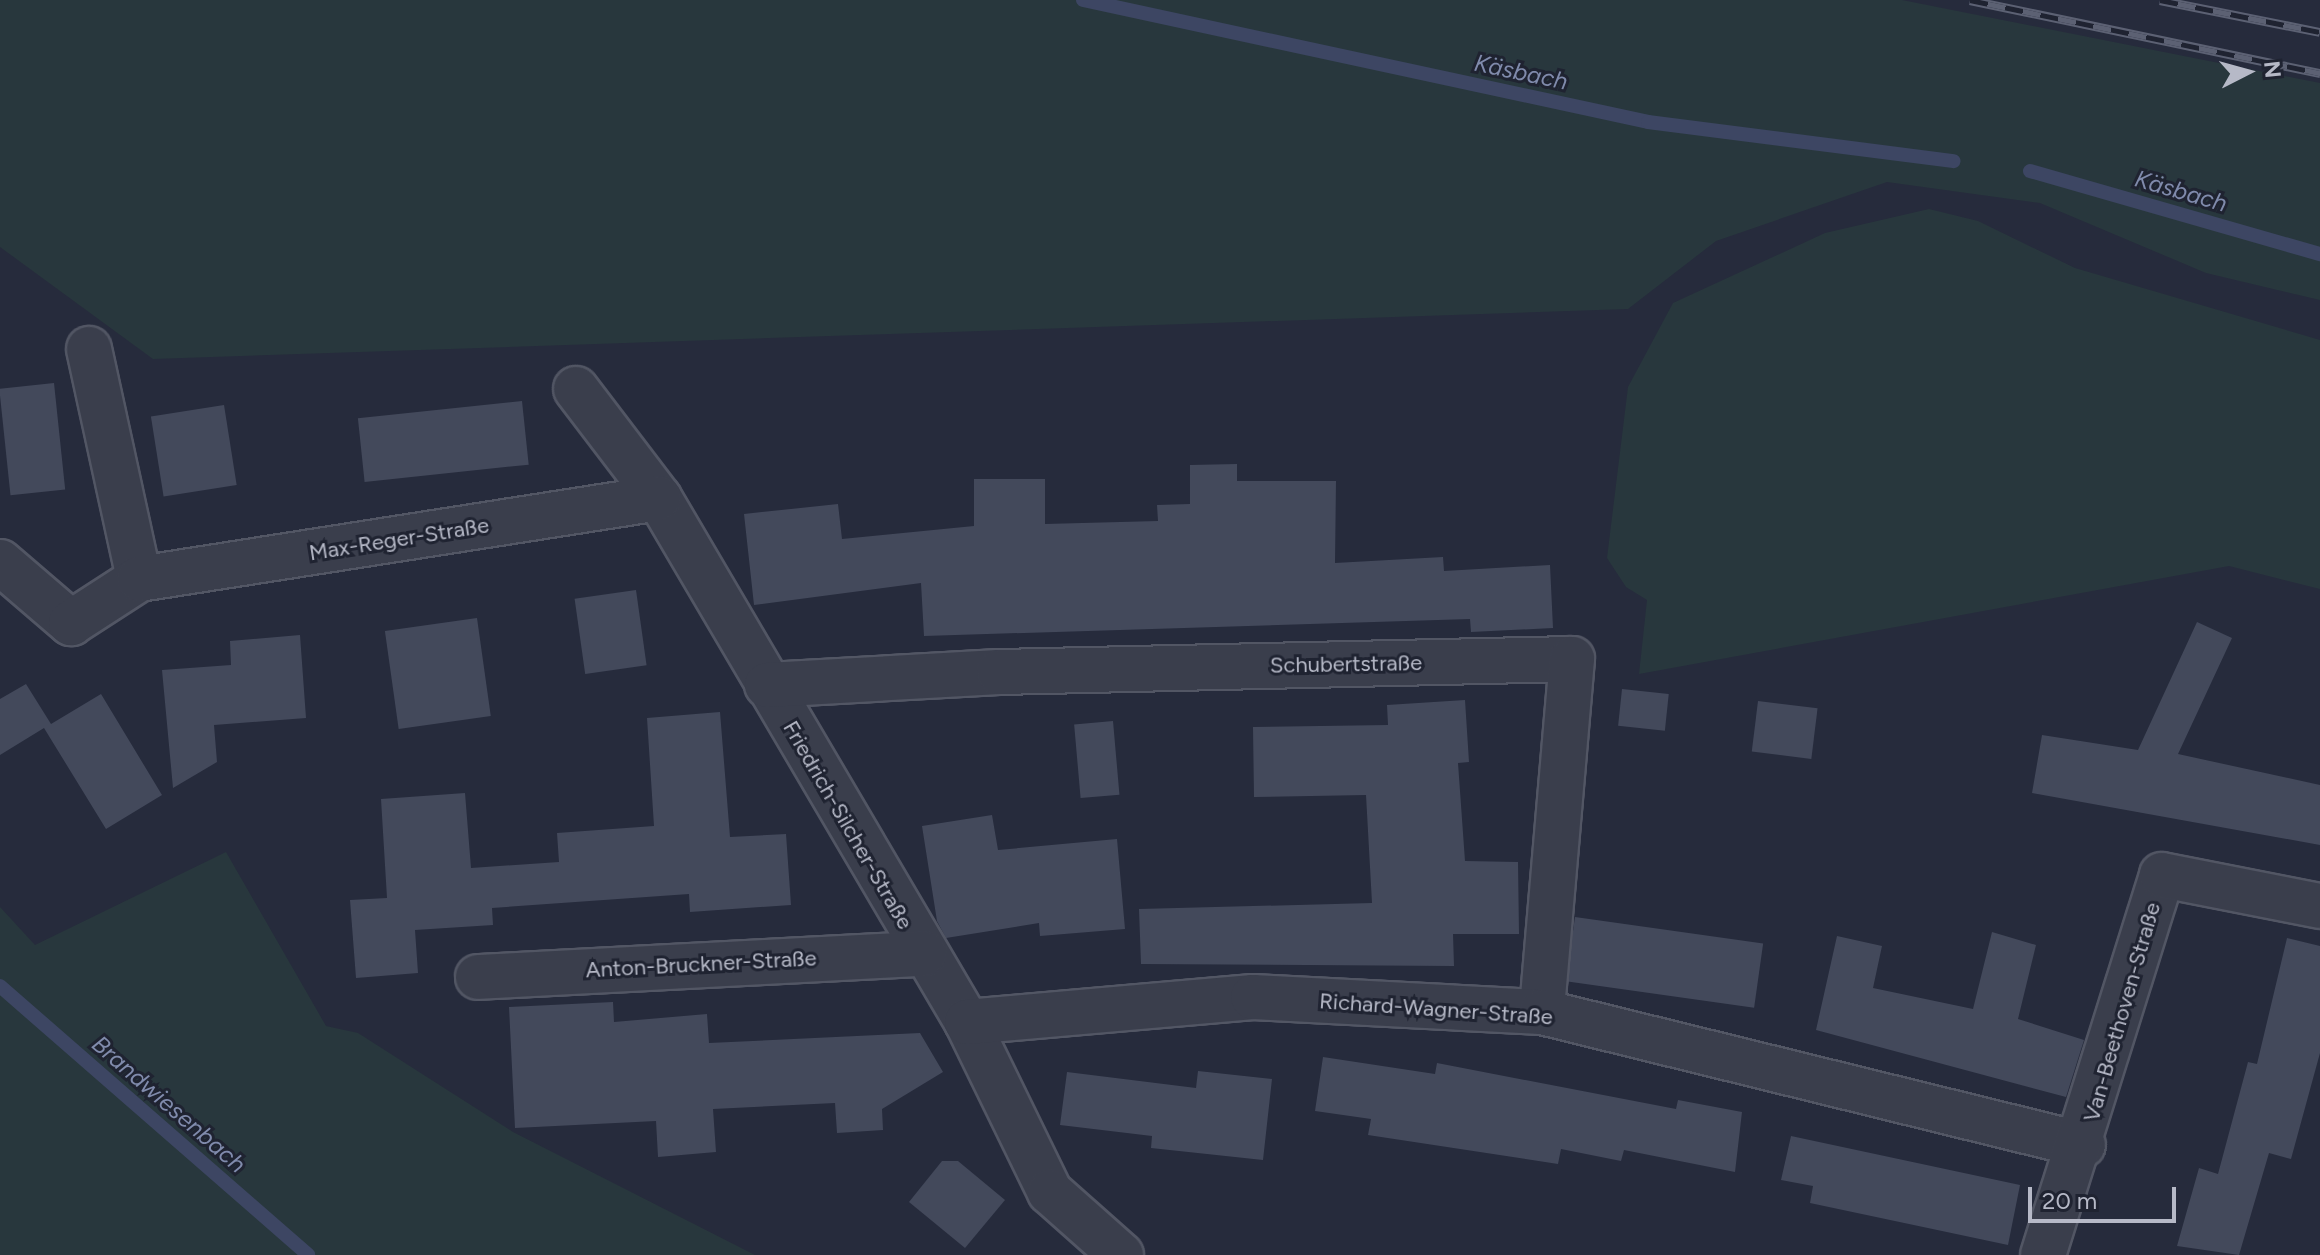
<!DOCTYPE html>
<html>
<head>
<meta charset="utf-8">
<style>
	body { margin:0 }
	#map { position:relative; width:2320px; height:1255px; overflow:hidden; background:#262b3c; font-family:Figtree,sans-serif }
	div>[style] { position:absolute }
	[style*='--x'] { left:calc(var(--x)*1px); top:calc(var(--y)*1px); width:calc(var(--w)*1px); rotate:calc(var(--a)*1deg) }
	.green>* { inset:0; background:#28373d }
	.stream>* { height:14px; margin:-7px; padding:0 7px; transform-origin:7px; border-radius:7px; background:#3d4663 }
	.building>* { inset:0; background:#43495b; transform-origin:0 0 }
	.roads { filter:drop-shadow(2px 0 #525664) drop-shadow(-2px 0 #525664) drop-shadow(0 2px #525664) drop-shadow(0 -2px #525664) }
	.minor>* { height:44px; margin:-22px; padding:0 22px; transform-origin:22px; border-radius:22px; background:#3a3e4c }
	.rail>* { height:9px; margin-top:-4.5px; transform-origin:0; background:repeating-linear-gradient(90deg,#1f2331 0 18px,#5c6173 0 36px); box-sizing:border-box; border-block:2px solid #5c6173 }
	span { translate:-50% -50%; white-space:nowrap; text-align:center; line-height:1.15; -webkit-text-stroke:6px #1f2331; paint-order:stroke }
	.street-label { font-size:22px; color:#b6b9c7 }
	.water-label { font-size:24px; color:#808bac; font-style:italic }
	.north { position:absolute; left:2208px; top:32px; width:80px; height:80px; -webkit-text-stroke:6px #1f2331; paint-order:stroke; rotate:84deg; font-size:22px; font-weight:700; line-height:32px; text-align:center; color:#b6b9c7 }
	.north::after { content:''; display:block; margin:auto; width:28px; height:36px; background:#b6b9c7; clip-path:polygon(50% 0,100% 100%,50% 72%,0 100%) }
	.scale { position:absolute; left:2028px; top:1187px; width:148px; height:36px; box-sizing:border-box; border:4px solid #b6b9c7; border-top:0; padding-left:10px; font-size:24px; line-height:28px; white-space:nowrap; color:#b6b9c7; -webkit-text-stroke:6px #1f2331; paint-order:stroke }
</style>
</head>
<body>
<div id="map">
	<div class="green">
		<div style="clip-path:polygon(0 0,1902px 0,2320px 83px,2320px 300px,2206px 273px,2040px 203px,1887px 182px,1716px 241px,1628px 309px,153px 359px,0 247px)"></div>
		<div style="clip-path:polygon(1929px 209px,1978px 221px,2075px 268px,2320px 340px,2320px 589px,2229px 566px,1639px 674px,1647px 600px,1626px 587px,1607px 558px,1628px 387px,1673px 303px,1825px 233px)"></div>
		<div style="clip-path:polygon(226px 852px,326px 1026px,358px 1033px,513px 1132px,755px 1255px,0 1255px,0 907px,35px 945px)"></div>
	</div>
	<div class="stream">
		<div style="--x:1083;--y:0;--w:578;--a:12.18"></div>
		<div style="--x:1648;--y:122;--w:308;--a:7.3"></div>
		<div style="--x:2030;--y:171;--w:302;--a:16"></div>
		<div style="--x:0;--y:986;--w:409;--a:41.1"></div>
	</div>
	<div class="building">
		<div style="left:54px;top:383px;width:107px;height:55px;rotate:84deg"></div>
		<div style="left:522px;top:401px;width:64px;height:165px;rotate:84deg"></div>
		<div style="left:224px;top:405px;width:81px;height:74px;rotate:81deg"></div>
		<div style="clip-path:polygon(1237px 464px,1237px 481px,1336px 481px,1335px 563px,1443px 557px,1444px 571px,1550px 565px,1553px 628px,1471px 632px,1470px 619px,924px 636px,921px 583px,754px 605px,744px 514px,838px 504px,842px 539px,974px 526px,974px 479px,1045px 479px,1045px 524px,1158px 521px,1157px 505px,1190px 504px,1190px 465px)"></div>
		<div style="left:636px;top:590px;width:76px;height:62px;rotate:82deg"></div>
		<div style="left:477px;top:618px;width:99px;height:93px;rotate:82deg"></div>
		<div style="clip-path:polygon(2197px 622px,2232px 638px,2178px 754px,2320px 785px,2320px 845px,2032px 793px,2042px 735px,2138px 750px)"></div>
		<div style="clip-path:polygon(300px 635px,306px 718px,214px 725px,217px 762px,173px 788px,162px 670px,231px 665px,230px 641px)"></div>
		<div style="clip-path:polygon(26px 684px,51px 724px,101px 694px,162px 795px,106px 829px,44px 728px,0 755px,0 699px)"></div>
		<div style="left:1622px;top:689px;width:47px;height:37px;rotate:6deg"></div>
		<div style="clip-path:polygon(1465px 700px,1469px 762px,1458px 763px,1465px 861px,1518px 862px,1519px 934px,1453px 934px,1454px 966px,1141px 964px,1139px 909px,1372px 903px,1366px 795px,1254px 797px,1253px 727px,1388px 725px,1387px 705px)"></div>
		<div style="left:1758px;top:701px;width:60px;height:51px;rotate:7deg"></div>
		<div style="clip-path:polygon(720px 712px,730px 837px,786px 834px,791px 905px,690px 912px,689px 894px,492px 908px,493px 925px,415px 930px,418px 973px,356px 978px,350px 900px,387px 898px,381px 799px,465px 793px,471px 868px,559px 862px,557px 833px,654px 826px,647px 718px)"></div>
		<div style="left:1113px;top:721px;width:74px;height:39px;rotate:85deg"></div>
		<div style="clip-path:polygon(992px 815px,998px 850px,1117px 839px,1125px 929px,1040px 936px,1039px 923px,946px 938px,937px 921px,922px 826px)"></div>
		<div style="left:1575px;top:917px;width:190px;height:65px;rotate:8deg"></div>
		<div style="clip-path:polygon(1992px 932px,2036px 945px,2018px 1019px,2084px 1040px,2066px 1097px,1816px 1030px,1837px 936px,1882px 946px,1873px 988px,1973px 1009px)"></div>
		<div style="clip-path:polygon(2287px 938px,2320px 946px,2320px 1053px,2291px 1159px,2269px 1153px,2239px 1255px,2177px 1246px,2199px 1168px,2218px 1174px,2248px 1062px,2257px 1064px)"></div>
		<div style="clip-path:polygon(613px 1002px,614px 1022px,707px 1014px,709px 1043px,920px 1033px,943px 1072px,882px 1109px,883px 1130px,837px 1133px,835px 1103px,713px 1109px,716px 1152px,658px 1157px,656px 1121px,515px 1128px,509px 1007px)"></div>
		<div style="clip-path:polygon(1323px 1057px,1435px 1074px,1437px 1063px,1676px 1109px,1678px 1100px,1742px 1112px,1735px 1172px,1624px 1150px,1621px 1161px,1561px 1149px,1558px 1164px,1368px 1135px,1371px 1119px,1315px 1111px)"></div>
		<div style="clip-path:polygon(1198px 1071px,1272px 1079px,1263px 1160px,1151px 1148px,1152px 1136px,1060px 1125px,1067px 1072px,1196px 1088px)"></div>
		<div style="clip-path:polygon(1791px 1136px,2020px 1185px,2008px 1245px,1810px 1203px,1813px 1186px,1781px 1180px)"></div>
		<div style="clip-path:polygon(942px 1161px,958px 1161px,1005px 1200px,965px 1248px,909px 1202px)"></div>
	</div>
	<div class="roads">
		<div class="minor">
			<div style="--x:89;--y:349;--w:235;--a:77.7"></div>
			<div style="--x:576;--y:389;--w:137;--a:52.7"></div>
			<div style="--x:659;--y:498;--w:608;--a:59.55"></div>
			<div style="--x:967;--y:1022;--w:189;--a:64"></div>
			<div style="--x:1050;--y:1192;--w:95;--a:41.6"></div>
			<div style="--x:0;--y:562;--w:94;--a:40.7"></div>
			<div style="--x:71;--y:623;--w:81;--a:-32.9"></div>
			<div style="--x:139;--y:579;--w:526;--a:-8.85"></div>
			<div style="--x:767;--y:685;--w:232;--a:-3.2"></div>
			<div style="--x:999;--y:672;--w:573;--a:-1.3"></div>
			<div style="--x:1572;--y:659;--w:354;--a:94.9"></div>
			<div style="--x:478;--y:977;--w:447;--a:-3"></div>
			<div style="--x:967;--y:1022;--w:287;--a:-5"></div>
			<div style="--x:1253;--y:997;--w:289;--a:3"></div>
			<div style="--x:1542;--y:1012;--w:557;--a:13.81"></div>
			<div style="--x:2043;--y:1255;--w:398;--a:-72.6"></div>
			<div style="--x:2162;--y:875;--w:161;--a:11.1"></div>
		</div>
	</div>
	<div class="rail">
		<div style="--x:1970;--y:0;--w:358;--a:11.8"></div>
		<div style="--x:2160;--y:0;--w:163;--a:11.3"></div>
	</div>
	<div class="street-label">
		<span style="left:399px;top:539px;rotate:-9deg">Max-Reger-Straße</span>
		<span style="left:1346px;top:664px;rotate:-1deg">Schubertstraße</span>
		<span style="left:848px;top:825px;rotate:60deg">Friedrich-Silcher-Straße</span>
		<span style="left:701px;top:964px;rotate:-3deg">Anton-Bruckner-Straße</span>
		<span style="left:1436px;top:1009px;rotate:4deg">Richard-Wagner-Straße</span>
		<span style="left:2122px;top:1012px;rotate:-74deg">Van-Beethoven-Straße</span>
	</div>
	<div class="water-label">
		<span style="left:1521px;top:72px;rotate:12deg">Käsbach</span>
		<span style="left:2181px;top:191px;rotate:16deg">Käsbach</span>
		<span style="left:169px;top:1104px;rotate:41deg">Brandwiesenbach</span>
	</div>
	<div class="north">N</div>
	<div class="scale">20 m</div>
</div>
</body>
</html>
